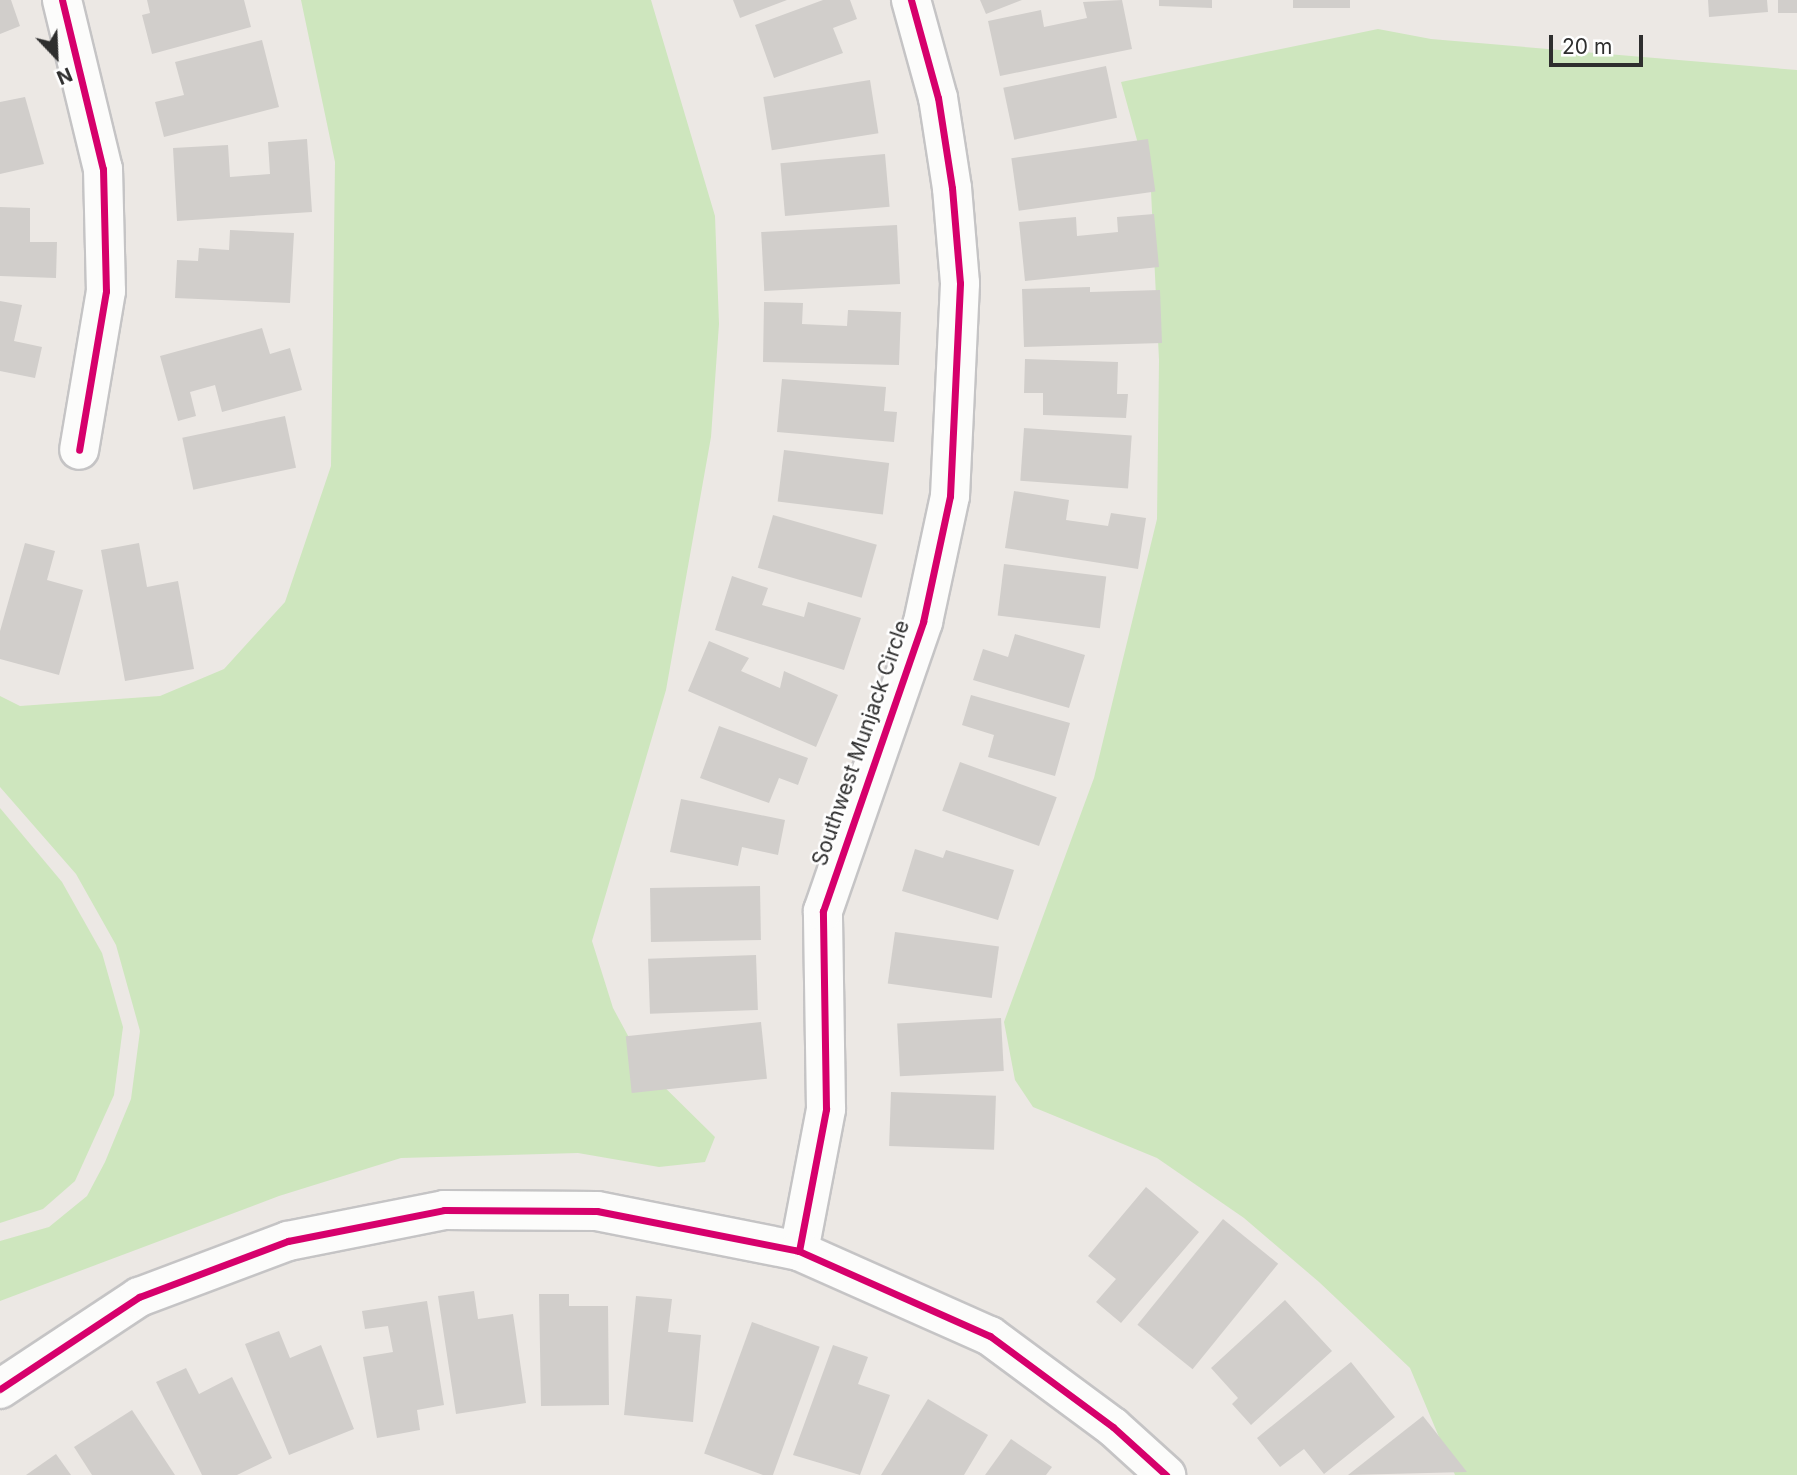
<!DOCTYPE html>
<html>
<head>
<meta charset="utf-8">
<style>
	body { margin:0 }
	#map { position:relative; width:1797px; height:1475px; overflow:hidden; background:#ece8e4; font-family:Inter,sans-serif }
	div>[style] { position:absolute }
	[style*='--x'] { left:calc(var(--x)*1px); top:calc(var(--y)*1px); width:calc(var(--w)*1px); rotate:calc(var(--a)*1deg) }
	.green>* { inset:0; background:#cee6be }
	.building>* { inset:0; background:#d1cecb; transform-origin:0 0 }
	.roads { filter:drop-shadow(2px 0 #c5c4c5) drop-shadow(-2px 0 #c5c4c5) drop-shadow(0 2px #c5c4c5) drop-shadow(0 -2px #c5c4c5) }
	.minor>* { height:38px; margin:-19px; padding:0 19px; transform-origin:19px; border-radius:19px; background:#fcfcfb }
	.cycleway>* { height:7px; margin:-3.5px; padding:0 3.5px; transform-origin:3.5px; border-radius:3.5px; background:#d6006c }
	span { translate:-50% -50%; white-space:nowrap; text-align:center; line-height:1.15; -webkit-text-stroke:5px #fff; paint-order:stroke }
	.street-label { font-size:21px; color:#2e2e2e }
	.north { position:absolute; left:21px; top:21px; width:70px; height:70px; -webkit-text-stroke:5px #fff; paint-order:stroke; rotate:157deg; font-size:19px; font-weight:700; line-height:28px; text-align:center; color:#2e2e2e }
	.north::after { content:''; display:block; margin:auto; width:24px; height:32px; background:#2e2e2e; clip-path:polygon(50% 0,100% 100%,50% 72%,0 100%) }
	.scale { position:absolute; left:1549px; top:35px; width:94px; height:32px; box-sizing:border-box; border:4px solid #2e2e2e; border-top:0; padding-left:9px; font-size:21px; line-height:24px; white-space:nowrap; color:#2e2e2e; -webkit-text-stroke:5px #fff; paint-order:stroke }
</style>
</head>
<body>
<div id="map">
	<div class="green">
		<div style="clip-path:polygon(301px 0,651px 0,715px 216px,719px 324px,711px 437px,666px 690px,592px 941px,613px 1008px,646px 1069px,715px 1137px,705px 1162px,659px 1167px,578px 1153px,401px 1158px,279px 1196px,0 1301px,0 1241px,49px 1227px,87px 1196px,105px 1162px,131px 1099px,140px 1031px,116px 945px,76px 874px,0 787px,0 696px,20px 706px,160px 696px,224px 669px,285px 602px,331px 466px,335px 162px)"></div>
		<div style="clip-path:polygon(1378px 29px,1431px 39px,1797px 70px,1797px 1475px,1455px 1475px,1410px 1368px,1319px 1282px,1244px 1218px,1157px 1158px,1033px 1107px,1015px 1080px,1004px 1022px,1094px 778px,1157px 519px,1159px 360px,1151px 191px,1121px 82px)"></div>
		<div style="clip-path:polygon(0 808px,62px 882px,102px 953px,123px 1027px,114px 1095px,75px 1181px,43px 1209px,0 1223px)"></div>
	</div>
	<div class="building">
		<div style="clip-path:polygon(0 0,11px 0,20px 26px,0 34px)"></div>
		<div style="clip-path:polygon(147px 0,244px 0,251px 27px,152px 54px,142px 15px,150px 13px)"></div>
		<div style="clip-path:polygon(733px 0,787px 0,740px 18px)"></div>
		<div style="clip-path:polygon(823px 0,850px 0,857px 19px,833px 28px,843px 53px,774px 78px,755px 25px)"></div>
		<div style="clip-path:polygon(980px 0,1022px 0,986px 14px)"></div>
		<div style="clip-path:polygon(1122px 0,1132px 49px,1000px 76px,988px 21px,1041px 10px,1044px 27px,1087px 18px,1083px 2px)"></div>
		<div style="clip-path:polygon(1159px 0,1212px 0,1212px 8px,1159px 6px)"></div>
		<div style="left:1293px;top:0;width:57px;height:8px"></div>
		<div style="clip-path:polygon(1708px 0,1767px 0,1768px 12px,1709px 17px)"></div>
		<div style="left:1778px;top:0;width:19px;height:13px"></div>
		<div style="clip-path:polygon(262px 40px,279px 107px,164px 137px,155px 102px,184px 95px,175px 62px)"></div>
		<div style="left:1106px;top:66px;width:53px;height:105px;rotate:78deg"></div>
		<div style="left:870px;top:80px;width:54px;height:108px;rotate:81deg"></div>
		<div style="clip-path:polygon(25px 97px,44px 164px,0 174px,0 102px)"></div>
		<div style="clip-path:polygon(307px 139px,312px 212px,177px 221px,173px 148px,228px 145px,230px 177px,270px 174px,268px 142px)"></div>
		<div style="left:1148px;top:139px;width:53px;height:138px;rotate:82deg"></div>
		<div style="left:885px;top:154px;width:53px;height:105px;rotate:85deg"></div>
		<div style="clip-path:polygon(0 207px,30px 208px,30px 242px,57px 242px,56px 278px,0 276px)"></div>
		<div style="clip-path:polygon(1154px 214px,1159px 267px,1025px 281px,1019px 222px,1076px 217px,1077px 236px,1118px 232px,1117px 217px)"></div>
		<div style="left:897px;top:225px;width:59px;height:136px;rotate:87deg"></div>
		<div style="clip-path:polygon(230px 230px,294px 233px,290px 303px,175px 298px,177px 260px,198px 261px,199px 248px,229px 250px)"></div>
		<div style="clip-path:polygon(1090px 287px,1090px 292px,1160px 290px,1162px 343px,1024px 347px,1022px 289px)"></div>
		<div style="clip-path:polygon(0 301px,22px 305px,14px 341px,42px 347px,35px 378px,0 371px)"></div>
		<div style="clip-path:polygon(764px 302px,803px 303px,802px 324px,847px 326px,848px 310px,901px 312px,899px 365px,763px 362px)"></div>
		<div style="clip-path:polygon(262px 328px,270px 354px,290px 348px,302px 390px,222px 412px,215px 385px,190px 392px,196px 416px,178px 421px,160px 356px)"></div>
		<div style="clip-path:polygon(1025px 359px,1118px 362px,1117px 394px,1128px 394px,1126px 418px,1043px 415px,1043px 393px,1024px 393px)"></div>
		<div style="clip-path:polygon(782px 379px,886px 387px,884px 411px,897px 412px,894px 442px,777px 432px)"></div>
		<div style="left:285px;top:416px;width:53px;height:105px;rotate:78deg"></div>
		<div style="left:1024px;top:428px;width:108px;height:53px;rotate:4deg"></div>
		<div style="left:784px;top:450px;width:106px;height:52px;rotate:7deg"></div>
		<div style="clip-path:polygon(1014px 491px,1069px 500px,1066px 520px,1108px 526px,1111px 513px,1146px 518px,1138px 569px,1005px 548px)"></div>
		<div style="left:773px;top:515px;width:108px;height:55px;rotate:16deg"></div>
		<div style="clip-path:polygon(25px 543px,55px 551px,47px 580px,83px 590px,59px 675px,0 659px,0 631px)"></div>
		<div style="clip-path:polygon(139px 543px,147px 587px,178px 581px,194px 669px,125px 681px,101px 550px)"></div>
		<div style="left:1004px;top:564px;width:103px;height:52px;rotate:7deg"></div>
		<div style="clip-path:polygon(732px 576px,768px 588px,762px 605px,804px 617px,808px 602px,861px 618px,844px 670px,715px 630px)"></div>
		<div style="clip-path:polygon(1015px 634px,1085px 655px,1069px 708px,973px 680px,983px 649px,1008px 657px)"></div>
		<div style="clip-path:polygon(709px 641px,749px 658px,741px 671px,780px 688px,784px 671px,838px 695px,816px 747px,688px 691px)"></div>
		<div style="clip-path:polygon(971px 695px,1070px 723px,1055px 776px,988px 757px,994px 735px,962px 725px)"></div>
		<div style="clip-path:polygon(719px 726px,808px 758px,798px 785px,779px 778px,769px 803px,700px 778px)"></div>
		<div style="left:960px;top:762px;width:103px;height:52px;rotate:20deg"></div>
		<div style="clip-path:polygon(681px 799px,785px 820px,778px 855px,742px 847px,738px 866px,670px 852px)"></div>
		<div style="clip-path:polygon(915px 849px,943px 858px,946px 850px,1014px 870px,998px 920px,902px 891px)"></div>
		<div style="left:760px;top:886px;width:54px;height:110px;rotate:89deg"></div>
		<div style="left:895px;top:932px;width:105px;height:52px;rotate:8deg"></div>
		<div style="left:756px;top:955px;width:55px;height:108px;rotate:88deg"></div>
		<div style="left:1001px;top:1018px;width:53px;height:104px;rotate:87deg"></div>
		<div style="left:761px;top:1022px;width:57px;height:136px;rotate:84deg"></div>
		<div style="left:891px;top:1092px;width:105px;height:54px;rotate:2deg"></div>
		<div style="clip-path:polygon(1146px 1187px,1199px 1232px,1121px 1323px,1096px 1302px,1116px 1279px,1088px 1256px)"></div>
		<div style="left:1223px;top:1219px;width:71px;height:136px;rotate:39deg"></div>
		<div style="clip-path:polygon(474px 1291px,478px 1319px,513px 1314px,526px 1403px,456px 1414px,438px 1296px)"></div>
		<div style="clip-path:polygon(539px 1294px,569px 1294px,569px 1306px,608px 1306px,609px 1405px,541px 1406px)"></div>
		<div style="clip-path:polygon(636px 1296px,672px 1299px,668px 1332px,701px 1335px,693px 1422px,624px 1415px)"></div>
		<div style="clip-path:polygon(1285px 1300px,1332px 1351px,1251px 1425px,1232px 1404px,1238px 1398px,1211px 1368px)"></div>
		<div style="clip-path:polygon(427px 1301px,444px 1405px,417px 1410px,420px 1430px,377px 1438px,363px 1357px,393px 1352px,388px 1326px,365px 1329px,362px 1311px)"></div>
		<div style="left:752px;top:1322px;width:72px;height:140px;rotate:20deg"></div>
		<div style="clip-path:polygon(279px 1331px,290px 1358px,321px 1345px,354px 1429px,289px 1455px,245px 1344px)"></div>
		<div style="clip-path:polygon(833px 1345px,868px 1357px,858px 1384px,890px 1395px,860px 1475px,793px 1455px)"></div>
		<div style="clip-path:polygon(1351px 1362px,1395px 1417px,1324px 1474px,1304px 1449px,1280px 1467px,1257px 1438px)"></div>
		<div style="clip-path:polygon(186px 1368px,199px 1394px,232px 1377px,272px 1458px,237px 1475px,202px 1475px,156px 1382px)"></div>
		<div style="clip-path:polygon(928px 1399px,988px 1435px,964px 1475px,881px 1475px)"></div>
		<div style="clip-path:polygon(132px 1410px,175px 1475px,92px 1475px,74px 1447px)"></div>
		<div style="clip-path:polygon(1423px 1416px,1467px 1472px,1348px 1475px)"></div>
		<div style="clip-path:polygon(1011px 1439px,1052px 1467px,1046px 1475px,985px 1475px)"></div>
		<div style="clip-path:polygon(56px 1454px,71px 1475px,26px 1475px)"></div>
	</div>
	<div class="roads">
		<div class="minor">
			<div style="--x:62;--y:0;--w:174;--a:76.4"></div>
			<div style="--x:103;--y:169;--w:122;--a:88.6"></div>
			<div style="--x:106;--y:291;--w:161;--a:99.6"></div>
			<div style="--x:799;--y:1251;--w:145;--a:-79.2"></div>
			<div style="--x:826;--y:1109;--w:198;--a:-90.9"></div>
			<div style="--x:823;--y:911;--w:306;--a:-70.9"></div>
			<div style="--x:923;--y:622;--w:129;--a:-77.9"></div>
			<div style="--x:950;--y:496;--w:213;--a:-87.3"></div>
			<div style="--x:960;--y:283;--w:95;--a:-94.8"></div>
			<div style="--x:952;--y:188;--w:91;--a:-98.8"></div>
			<div style="--x:938;--y:98;--w:102;--a:-105.4"></div>
			<div style="--x:0;--y:1389;--w:167;--a:-33.5"></div>
			<div style="--x:139;--y:1297;--w:159;--a:-20.6"></div>
			<div style="--x:288;--y:1241;--w:159;--a:-11.2"></div>
			<div style="--x:444;--y:1210;--w:153;--a:0.4"></div>
			<div style="--x:597;--y:1211;--w:206;--a:11.2"></div>
			<div style="--x:799;--y:1251;--w:209;--a:24"></div>
			<div style="--x:990;--y:1336;--w:153;--a:36.5"></div>
			<div style="--x:1113;--y:1427;--w:72;--a:42.2"></div>
		</div>
	</div>
	<div class="cycleway">
		<div style="--x:62;--y:0;--w:174;--a:76.4"></div>
		<div style="--x:103;--y:169;--w:122;--a:88.6"></div>
		<div style="--x:106;--y:291;--w:161;--a:99.6"></div>
		<div style="--x:799;--y:1251;--w:145;--a:-79.2"></div>
		<div style="--x:826;--y:1109;--w:198;--a:-90.9"></div>
		<div style="--x:823;--y:911;--w:306;--a:-70.9"></div>
		<div style="--x:923;--y:622;--w:129;--a:-77.9"></div>
		<div style="--x:950;--y:496;--w:213;--a:-87.3"></div>
		<div style="--x:960;--y:283;--w:95;--a:-94.8"></div>
		<div style="--x:952;--y:188;--w:91;--a:-98.8"></div>
		<div style="--x:938;--y:98;--w:102;--a:-105.4"></div>
		<div style="--x:0;--y:1389;--w:167;--a:-33.5"></div>
		<div style="--x:139;--y:1297;--w:159;--a:-20.6"></div>
		<div style="--x:288;--y:1241;--w:159;--a:-11.2"></div>
		<div style="--x:444;--y:1210;--w:153;--a:0.4"></div>
		<div style="--x:597;--y:1211;--w:206;--a:11.2"></div>
		<div style="--x:799;--y:1251;--w:209;--a:24"></div>
		<div style="--x:990;--y:1336;--w:153;--a:36.5"></div>
		<div style="--x:1113;--y:1427;--w:72;--a:42.2"></div>
	</div>
	<div class="street-label">
		<span style="left:861px;top:743px;rotate:-71deg">Southwest Munjack Circle</span>
	</div>
	<div class="north">N</div>
	<div class="scale">20 m</div>
</div>
</body>
</html>
